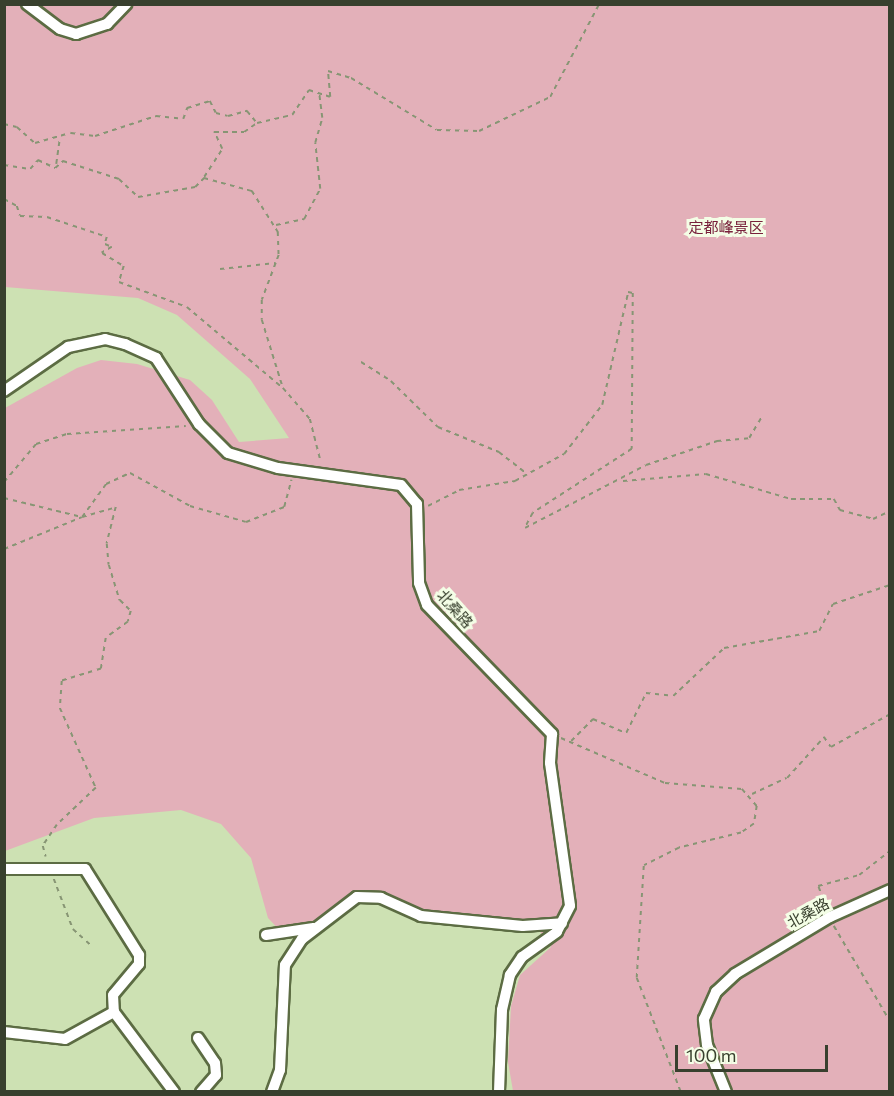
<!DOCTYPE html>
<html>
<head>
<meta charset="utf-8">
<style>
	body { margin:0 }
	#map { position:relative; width:894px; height:1096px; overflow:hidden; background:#cde1b3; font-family:Commissioner,"Noto Sans SC",sans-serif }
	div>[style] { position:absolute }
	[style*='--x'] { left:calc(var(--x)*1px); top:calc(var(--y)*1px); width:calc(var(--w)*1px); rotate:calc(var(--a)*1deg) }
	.green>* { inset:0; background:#e3b0b9 }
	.path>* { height:1.5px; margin-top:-0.75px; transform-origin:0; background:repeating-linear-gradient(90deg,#879574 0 4.5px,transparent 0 9px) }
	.roads { filter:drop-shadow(2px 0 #5c6c43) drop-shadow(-2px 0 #5c6c43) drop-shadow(0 2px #5c6c43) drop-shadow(0 -2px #5c6c43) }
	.minor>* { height:10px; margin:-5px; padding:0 5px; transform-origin:5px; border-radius:5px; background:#fff }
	span { translate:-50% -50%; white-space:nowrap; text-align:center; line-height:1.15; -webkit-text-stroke:6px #f4fee6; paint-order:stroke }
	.park-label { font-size:15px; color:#78203b }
	.street-label { font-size:15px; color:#38402e }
	.frame { position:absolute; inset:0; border:6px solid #38402e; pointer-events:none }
	.scale { position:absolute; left:675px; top:1045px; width:153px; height:27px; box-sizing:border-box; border:3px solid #38402e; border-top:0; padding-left:8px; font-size:18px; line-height:21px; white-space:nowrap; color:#38402e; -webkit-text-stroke:4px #f4fee6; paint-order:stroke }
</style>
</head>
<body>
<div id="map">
	<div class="green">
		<div style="clip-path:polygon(5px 5px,889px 5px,889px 1091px,513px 1091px,508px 1062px,511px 1006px,520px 975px,551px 947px,531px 919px,450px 920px,383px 900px,344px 906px,288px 939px,268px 918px,251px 858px,221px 824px,181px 810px,94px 818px,5px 851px,5px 408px,77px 368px,101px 360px,137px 364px,190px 380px,212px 400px,239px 442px,289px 438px,250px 379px,177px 315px,138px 298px,5px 287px)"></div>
	</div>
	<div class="path">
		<div style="--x:328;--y:71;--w:24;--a:17"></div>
		<div style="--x:351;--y:78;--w:100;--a:31.2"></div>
		<div style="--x:437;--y:130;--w:42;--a:1.4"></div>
		<div style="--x:479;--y:131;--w:79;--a:-25.6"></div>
		<div style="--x:550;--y:97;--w:105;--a:-62.2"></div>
		<div style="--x:4;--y:124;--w:13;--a:13"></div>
		<div style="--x:17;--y:127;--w:24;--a:42"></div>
		<div style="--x:35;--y:143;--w:37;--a:-16"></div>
		<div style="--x:71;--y:133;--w:24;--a:7"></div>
		<div style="--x:95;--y:136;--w:64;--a:-18.2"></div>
		<div style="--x:156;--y:116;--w:27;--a:6"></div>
		<div style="--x:183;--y:119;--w:12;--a:-70"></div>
		<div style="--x:187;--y:108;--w:24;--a:-17"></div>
		<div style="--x:210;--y:101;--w:13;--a:63"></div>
		<div style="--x:216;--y:113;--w:12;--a:14"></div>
		<div style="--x:228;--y:116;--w:20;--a:-15"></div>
		<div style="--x:247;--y:111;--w:16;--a:50"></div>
		<div style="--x:56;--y:164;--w:27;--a:-82"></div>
		<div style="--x:4;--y:165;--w:26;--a:9"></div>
		<div style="--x:30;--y:169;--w:12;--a:-48"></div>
		<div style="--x:38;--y:160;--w:19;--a:25"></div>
		<div style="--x:55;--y:168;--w:11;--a:-41"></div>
		<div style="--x:63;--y:161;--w:59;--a:17.8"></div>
		<div style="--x:119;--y:179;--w:26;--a:43"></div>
		<div style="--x:138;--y:197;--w:58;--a:-10"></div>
		<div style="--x:195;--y:187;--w:13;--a:-45"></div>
		<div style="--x:204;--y:178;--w:50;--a:15.2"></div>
		<div style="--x:252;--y:191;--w:49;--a:57.6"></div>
		<div style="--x:278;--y:232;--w:23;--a:88"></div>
		<div style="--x:279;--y:255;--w:48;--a:110.7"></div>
		<div style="--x:262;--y:300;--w:20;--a:90"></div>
		<div style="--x:262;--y:320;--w:71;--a:72.8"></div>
		<div style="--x:283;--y:388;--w:41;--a:48.9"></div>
		<div style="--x:310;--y:419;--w:44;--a:75.7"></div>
		<div style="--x:204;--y:177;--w:33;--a:-57"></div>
		<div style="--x:222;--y:149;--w:19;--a:-115"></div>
		<div style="--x:214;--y:132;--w:30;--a:0"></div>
		<div style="--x:244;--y:132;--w:16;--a:-35"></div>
		<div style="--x:257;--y:123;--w:36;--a:-13"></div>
		<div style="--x:292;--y:115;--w:30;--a:-56"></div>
		<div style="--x:309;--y:90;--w:22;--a:18"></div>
		<div style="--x:330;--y:97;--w:25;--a:-95"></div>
		<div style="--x:4;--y:199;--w:15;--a:28"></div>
		<div style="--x:17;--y:206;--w:10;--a:73"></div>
		<div style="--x:20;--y:216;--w:27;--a:2"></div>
		<div style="--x:47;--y:217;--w:63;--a:18.4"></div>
		<div style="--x:107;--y:237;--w:7;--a:106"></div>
		<div style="--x:105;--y:244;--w:8;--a:23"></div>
		<div style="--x:112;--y:247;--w:12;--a:149"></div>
		<div style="--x:102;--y:253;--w:26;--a:31"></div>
		<div style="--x:124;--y:266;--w:17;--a:107"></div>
		<div style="--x:119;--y:282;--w:72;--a:20.2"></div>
		<div style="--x:187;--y:307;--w:126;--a:40.2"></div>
		<div style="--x:276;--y:225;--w:29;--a:-12"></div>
		<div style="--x:304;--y:219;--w:34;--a:-62"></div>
		<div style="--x:320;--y:189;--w:46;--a:-96.2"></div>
		<div style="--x:315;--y:143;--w:26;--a:-74"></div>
		<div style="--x:322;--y:118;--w:24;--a:-97"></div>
		<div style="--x:220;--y:269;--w:56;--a:-6.1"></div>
		<div style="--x:361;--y:362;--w:36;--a:32"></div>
		<div style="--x:391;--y:381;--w:66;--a:44.4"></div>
		<div style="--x:438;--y:427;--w:66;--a:22.3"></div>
		<div style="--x:499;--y:452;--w:36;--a:38"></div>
		<div style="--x:623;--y:481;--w:83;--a:-4.8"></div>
		<div style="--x:706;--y:474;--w:89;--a:16.4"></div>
		<div style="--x:791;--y:499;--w:43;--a:0"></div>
		<div style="--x:834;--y:499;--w:13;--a:61"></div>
		<div style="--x:840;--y:510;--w:34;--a:15"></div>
		<div style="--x:873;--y:519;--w:19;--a:-25"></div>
		<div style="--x:4;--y:482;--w:50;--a:-49.9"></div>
		<div style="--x:36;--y:444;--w:33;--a:-18"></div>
		<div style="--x:67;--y:434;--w:119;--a:-3.8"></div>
		<div style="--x:4;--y:498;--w:80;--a:13.7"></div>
		<div style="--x:82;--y:517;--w:35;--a:-16"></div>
		<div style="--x:116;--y:507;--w:38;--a:104"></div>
		<div style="--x:107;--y:544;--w:21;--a:85"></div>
		<div style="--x:109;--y:565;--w:37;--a:73"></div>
		<div style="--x:120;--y:600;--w:16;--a:45"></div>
		<div style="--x:131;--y:611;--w:11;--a:105"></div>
		<div style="--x:128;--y:622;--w:27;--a:144"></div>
		<div style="--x:106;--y:638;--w:31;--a:99"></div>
		<div style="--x:101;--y:669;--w:41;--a:162.9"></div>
		<div style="--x:62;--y:681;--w:27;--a:94"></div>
		<div style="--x:60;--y:708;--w:88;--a:65.8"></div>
		<div style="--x:96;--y:788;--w:54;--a:136.5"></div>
		<div style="--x:57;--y:825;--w:25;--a:124"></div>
		<div style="--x:43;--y:846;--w:11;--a:75"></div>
		<div style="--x:428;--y:506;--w:35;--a:-27"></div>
		<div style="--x:459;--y:490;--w:57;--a:-9.1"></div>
		<div style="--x:515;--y:481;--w:56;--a:-28.9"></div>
		<div style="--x:564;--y:454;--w:62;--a:-52.2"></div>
		<div style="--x:602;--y:405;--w:116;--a:-77"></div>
		<div style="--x:628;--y:292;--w:5;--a:11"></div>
		<div style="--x:633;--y:293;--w:156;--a:90.4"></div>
		<div style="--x:632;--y:449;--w:118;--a:147.1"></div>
		<div style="--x:533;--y:513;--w:17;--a:118"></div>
		<div style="--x:525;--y:528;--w:136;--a:-27.5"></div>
		<div style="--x:646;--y:465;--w:75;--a:-18.7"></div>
		<div style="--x:717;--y:441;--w:32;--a:-5"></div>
		<div style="--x:749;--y:438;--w:26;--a:-59"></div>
		<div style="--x:4;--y:549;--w:84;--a:-22.3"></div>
		<div style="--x:82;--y:517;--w:41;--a:-54"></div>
		<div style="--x:106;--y:484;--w:26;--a:-25"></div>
		<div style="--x:130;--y:473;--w:68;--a:28.8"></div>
		<div style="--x:190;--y:506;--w:58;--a:15.9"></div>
		<div style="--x:246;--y:522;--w:41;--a:-21.5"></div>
		<div style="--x:284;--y:507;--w:28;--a:-75"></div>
		<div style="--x:561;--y:738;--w:113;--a:23.4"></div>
		<div style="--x:665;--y:783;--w:77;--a:4.5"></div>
		<div style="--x:742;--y:789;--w:23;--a:49"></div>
		<div style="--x:757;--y:806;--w:18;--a:99"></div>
		<div style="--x:754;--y:824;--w:16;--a:145"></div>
		<div style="--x:741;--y:833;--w:64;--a:166.4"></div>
		<div style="--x:679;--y:848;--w:39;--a:153"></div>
		<div style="--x:644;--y:866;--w:112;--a:93.6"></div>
		<div style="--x:637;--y:978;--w:122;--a:68.9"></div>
		<div style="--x:571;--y:741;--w:31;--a:-45"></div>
		<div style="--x:593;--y:719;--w:36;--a:23"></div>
		<div style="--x:626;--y:733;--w:45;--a:-63.4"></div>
		<div style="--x:646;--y:693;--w:27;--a:6"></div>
		<div style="--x:673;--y:696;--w:70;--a:-43.3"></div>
		<div style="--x:724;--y:648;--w:97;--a:-10.1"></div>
		<div style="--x:819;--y:631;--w:30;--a:-63"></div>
		<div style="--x:833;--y:604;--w:60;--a:-18.4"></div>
		<div style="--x:752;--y:794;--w:38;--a:-25"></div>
		<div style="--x:787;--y:778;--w:55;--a:-47.9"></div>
		<div style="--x:824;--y:737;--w:12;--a:55"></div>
		<div style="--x:831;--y:747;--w:68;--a:-29.2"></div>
		<div style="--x:54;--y:879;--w:53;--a:69.2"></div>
		<div style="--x:73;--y:929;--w:25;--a:42"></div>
		<div style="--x:826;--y:908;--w:23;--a:-110"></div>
		<div style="--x:818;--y:886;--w:42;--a:-15"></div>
		<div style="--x:859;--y:875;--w:39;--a:-38"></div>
		<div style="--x:834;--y:926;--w:110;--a:59.5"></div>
	</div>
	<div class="roads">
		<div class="minor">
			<div style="--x:27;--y:4;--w:41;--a:37.1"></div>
			<div style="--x:60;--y:29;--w:17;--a:17"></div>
			<div style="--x:76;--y:34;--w:33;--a:-18"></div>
			<div style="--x:107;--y:24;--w:28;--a:-46"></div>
			<div style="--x:4;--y:391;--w:78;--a:-34.5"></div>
			<div style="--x:68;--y:347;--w:38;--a:-12"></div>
			<div style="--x:105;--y:339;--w:21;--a:14"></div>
			<div style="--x:125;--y:344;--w:34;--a:24"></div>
			<div style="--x:156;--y:358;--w:79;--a:56.9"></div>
			<div style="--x:199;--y:424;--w:41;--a:45"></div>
			<div style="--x:228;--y:453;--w:52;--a:16.7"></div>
			<div style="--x:278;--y:468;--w:124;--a:7.9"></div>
			<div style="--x:401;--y:485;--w:25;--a:50"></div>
			<div style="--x:417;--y:504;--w:79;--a:88.5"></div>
			<div style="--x:419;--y:583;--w:23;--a:70"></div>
			<div style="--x:427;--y:605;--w:180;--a:45.9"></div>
			<div style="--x:552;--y:734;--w:29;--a:94"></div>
			<div style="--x:550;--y:763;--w:144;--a:82"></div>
			<div style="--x:570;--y:906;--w:29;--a:117"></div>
			<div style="--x:557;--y:932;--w:43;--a:144.5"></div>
			<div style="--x:522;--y:957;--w:22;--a:124"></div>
			<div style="--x:510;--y:975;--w:36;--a:103"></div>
			<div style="--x:502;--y:1010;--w:82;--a:92.1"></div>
			<div style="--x:4;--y:869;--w:81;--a:0"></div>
			<div style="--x:85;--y:869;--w:102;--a:57.9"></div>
			<div style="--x:139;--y:955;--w:9;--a:90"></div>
			<div style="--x:139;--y:964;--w:40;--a:130"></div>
			<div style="--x:113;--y:995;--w:17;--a:87"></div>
			<div style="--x:114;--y:1012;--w:100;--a:53.1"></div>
			<div style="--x:266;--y:935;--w:48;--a:-8.5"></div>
			<div style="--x:4;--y:1032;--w:61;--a:6.5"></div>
			<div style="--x:65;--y:1039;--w:56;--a:-28.9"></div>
			<div style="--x:198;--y:1038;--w:30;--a:56"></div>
			<div style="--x:215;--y:1063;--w:12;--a:85"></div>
			<div style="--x:216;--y:1075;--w:23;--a:131"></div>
			<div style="--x:272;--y:1092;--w:23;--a:-70"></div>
			<div style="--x:280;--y:1070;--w:105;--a:-87.3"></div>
			<div style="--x:285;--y:965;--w:31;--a:-57"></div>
			<div style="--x:302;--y:939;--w:69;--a:-37.4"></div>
			<div style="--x:357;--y:897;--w:24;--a:2"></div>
			<div style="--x:381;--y:898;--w:44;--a:24.2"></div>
			<div style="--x:421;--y:916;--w:102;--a:5.6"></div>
			<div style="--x:523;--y:926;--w:39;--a:-4"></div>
			<div style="--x:726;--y:1092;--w:51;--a:-112"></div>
			<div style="--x:707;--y:1045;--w:26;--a:-97"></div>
			<div style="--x:704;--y:1019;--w:30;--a:-66"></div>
			<div style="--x:716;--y:992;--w:26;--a:-43"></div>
			<div style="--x:735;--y:974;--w:111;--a:-31"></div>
			<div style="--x:830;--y:917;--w:66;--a:-24.2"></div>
		</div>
	</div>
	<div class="park-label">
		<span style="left:726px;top:228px">定都峰景区</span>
	</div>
	<div class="street-label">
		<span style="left:455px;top:609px;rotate:48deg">北桑路</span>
		<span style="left:808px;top:913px;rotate:-29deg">北桑路</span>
	</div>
	<div class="frame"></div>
	<div class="scale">100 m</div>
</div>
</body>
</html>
